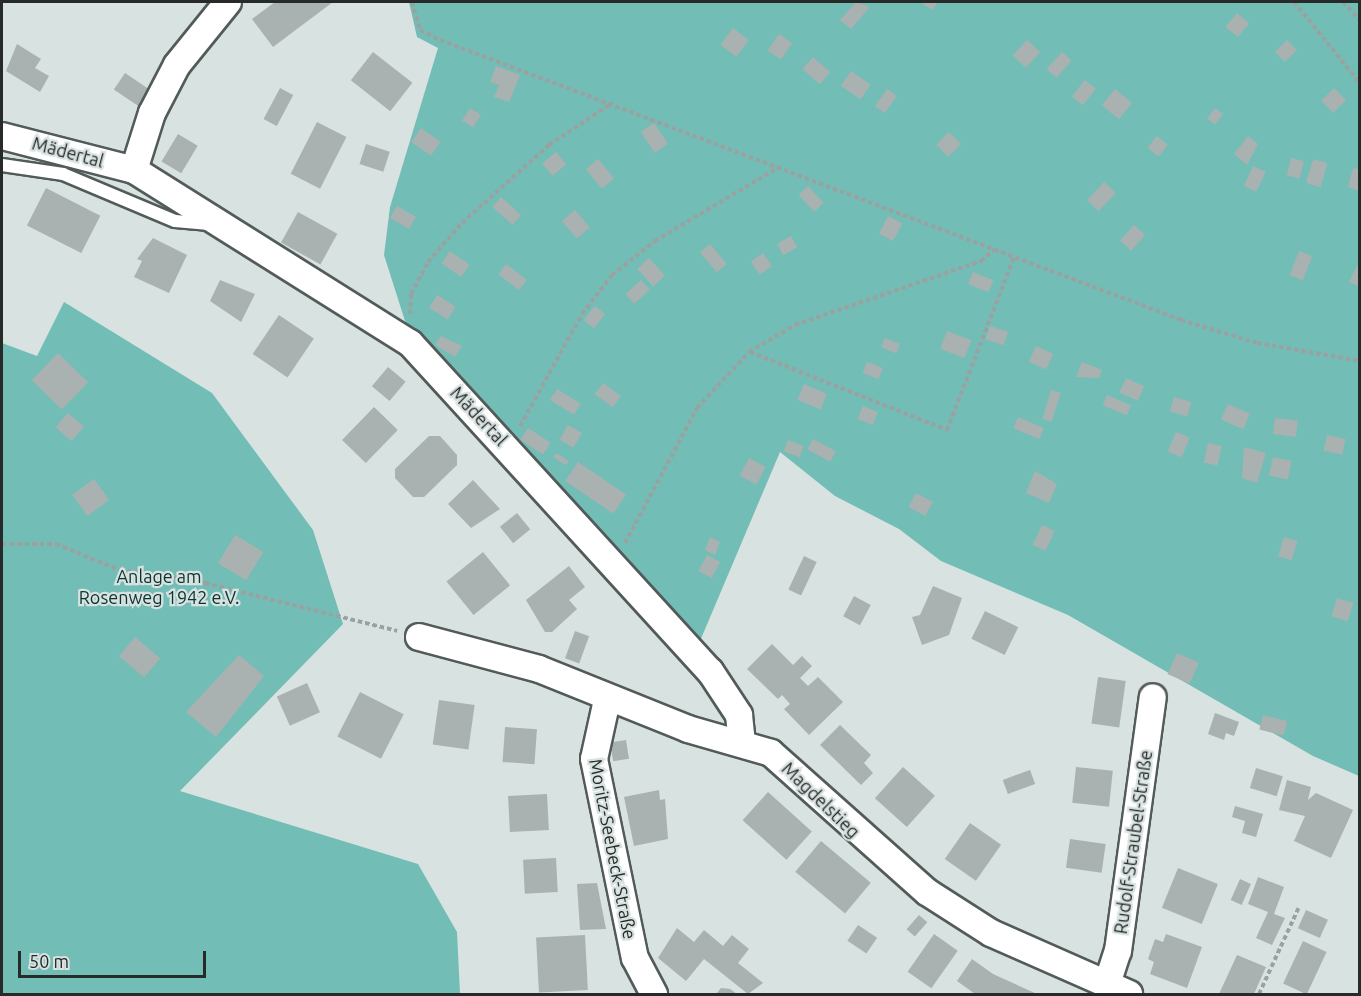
<!DOCTYPE html>
<html>
<head>
<meta charset="utf-8">
<style>
	body { margin:0 }
	#map { position:relative; width:1361px; height:996px; overflow:hidden; background:#d8e2e0; font-family:Ubuntu,sans-serif }
	div>[style] { position:absolute }
	[style*='--x'] { left:calc(var(--x)*1px); top:calc(var(--y)*1px); width:calc(var(--w)*1px); rotate:calc(var(--a)*1deg) }
	.green>* { inset:0; background:#72bdb5 }
	.building>* { inset:0; background:#aab2b1; transform-origin:0 0 }
	.path>* { height:4px; margin-top:-2px; transform-origin:0; background:repeating-linear-gradient(90deg,#9aa1a0 0 4.5px,transparent 0 7.5px) }
	.roads { filter:drop-shadow(2px 0 #535b5a) drop-shadow(-2px 0 #535b5a) drop-shadow(0 2px #535b5a) drop-shadow(0 -2px #535b5a) }
	.lane>* { height:12px; margin:-6px; padding:0 6px; transform-origin:6px; border-radius:6px; background:#fff }
	.street>* { height:26px; margin:-13px; padding:0 13px; transform-origin:13px; border-radius:13px; background:#fff }
	span { translate:-50% -50%; white-space:nowrap; text-align:center; line-height:1.15; -webkit-text-stroke:4.5px #d8e2e0; paint-order:stroke }
	.street-label { font-size:18px; color:#262a29 }
	.park-label { font-size:18px; color:#0b3430 }
	.frame { position:absolute; inset:0; border:3px solid #262a29; pointer-events:none }
	.scale { position:absolute; left:18px; top:951px; width:188px; height:27px; box-sizing:border-box; border:3px solid #262a29; border-top:0; padding-left:8px; font-size:18px; line-height:21px; white-space:nowrap; color:#262a29; -webkit-text-stroke:4px #d8e2e0; paint-order:stroke }
</style>
</head>
<body>
<div id="map">
	<div class="green">
		<div style="clip-path:polygon(409px 2px,1359px 2px,1359px 776px,1313px 756px,1068px 615px,941px 561px,899px 529px,835px 496px,780px 452px,700px 641px,405px 321px,384px 255px,390px 207px,438px 48px,417px 37px)"></div>
		<div style="clip-path:polygon(64px 302px,212px 393px,313px 530px,343px 624px,180px 791px,418px 864px,457px 932px,460px 994px,2px 994px,2px 343px,37px 356px)"></div>
	</div>
	<div class="building">
		<div style="clip-path:polygon(275px 2px,333px 2px,273px 47px,252px 19px)"></div>
		<div style="clip-path:polygon(856px 2px,870px 7px,851px 29px,840px 20px)"></div>
		<div style="clip-path:polygon(920px 2px,938px 2px,932px 10px)"></div>
		<div style="left:1237px;top:13px;width:16px;height:18px;rotate:40deg"></div>
		<div style="left:733px;top:28px;width:20px;height:21px;rotate:37deg"></div>
		<div style="left:779px;top:34px;width:16px;height:20px;rotate:35deg"></div>
		<div style="left:1027px;top:40px;width:18px;height:21px;rotate:43deg"></div>
		<div style="left:1287px;top:40px;width:14px;height:17px;rotate:45deg"></div>
		<div style="clip-path:polygon(17px 44px,41px 59px,35px 68px,49px 76px,40px 92px,6px 71px)"></div>
		<div style="left:373px;top:52px;width:50px;height:36px;rotate:38deg"></div>
		<div style="left:1062px;top:52px;width:13px;height:23px;rotate:42deg"></div>
		<div style="left:813px;top:57px;width:23px;height:16px;rotate:41deg"></div>
		<div style="clip-path:polygon(496px 66px,520px 75px,509px 102px,494px 97px,499px 85px,490px 82px)"></div>
		<div style="left:851px;top:71px;width:24px;height:18px;rotate:35deg"></div>
		<div style="left:125px;top:73px;width:29px;height:20px;rotate:34deg"></div>
		<div style="left:1085px;top:80px;width:14px;height:21px;rotate:39deg"></div>
		<div style="left:280px;top:88px;width:15px;height:35px;rotate:28deg"></div>
		<div style="left:1334px;top:88px;width:17px;height:18px;rotate:45deg"></div>
		<div style="left:887px;top:89px;width:12px;height:21px;rotate:35deg"></div>
		<div style="left:1115px;top:89px;width:22px;height:21px;rotate:39deg"></div>
		<div style="left:470px;top:108px;width:13px;height:15px;rotate:32deg"></div>
		<div style="left:1215px;top:108px;width:10px;height:13px;rotate:37deg"></div>
		<div style="left:317px;top:122px;width:33px;height:58px;rotate:27deg"></div>
		<div style="left:654px;top:123px;width:25px;height:16px;rotate:56deg"></div>
		<div style="left:421px;top:128px;width:24px;height:17px;rotate:35deg"></div>
		<div style="left:949px;top:132px;width:17px;height:18px;rotate:45deg"></div>
		<div style="left:178px;top:134px;width:23px;height:32px;rotate:31deg"></div>
		<div style="left:1157px;top:136px;width:14px;height:15px;rotate:39deg"></div>
		<div style="clip-path:polygon(1248px 136px,1258px 144px,1247px 165px,1234px 154px)"></div>
		<div style="left:366px;top:144px;width:25px;height:21px;rotate:18deg"></div>
		<div style="left:556px;top:152px;width:16px;height:18px;rotate:50deg"></div>
		<div style="left:1291px;top:158px;width:13px;height:18px;rotate:13deg"></div>
		<div style="left:598px;top:159px;width:25px;height:16px;rotate:50deg"></div>
		<div style="left:1313px;top:159px;width:15px;height:25px;rotate:16deg"></div>
		<div style="left:1253px;top:166px;width:14px;height:22px;rotate:25deg"></div>
		<div style="clip-path:polygon(1353px 168px,1360px 169px,1360px 191px,1348px 187px)"></div>
		<div style="left:1104px;top:182px;width:16px;height:25px;rotate:43deg"></div>
		<div style="left:808px;top:186px;width:23px;height:13px;rotate:47deg"></div>
		<div style="left:46px;top:188px;width:61px;height:42px;rotate:27deg"></div>
		<div style="left:501px;top:197px;width:27px;height:13px;rotate:42deg"></div>
		<div style="left:397px;top:206px;width:22px;height:14px;rotate:30deg"></div>
		<div style="left:575px;top:210px;width:23px;height:17px;rotate:50deg"></div>
		<div style="left:298px;top:212px;width:45px;height:35px;rotate:29deg"></div>
		<div style="left:888px;top:216px;width:16px;height:20px;rotate:27deg"></div>
		<div style="left:1134px;top:225px;width:15px;height:21px;rotate:42deg"></div>
		<div style="left:791px;top:236px;width:13px;height:16px;rotate:61deg"></div>
		<div style="clip-path:polygon(153px 238px,187px 255px,169px 293px,134px 277px,142px 261px,137px 259px)"></div>
		<div style="left:710px;top:244px;width:26px;height:13px;rotate:50deg"></div>
		<div style="left:450px;top:251px;width:24px;height:15px;rotate:35deg"></div>
		<div style="left:1299px;top:251px;width:14px;height:26px;rotate:21deg"></div>
		<div style="left:763px;top:253px;width:16px;height:15px;rotate:55deg"></div>
		<div style="left:649px;top:258px;width:24px;height:16px;rotate:48deg"></div>
		<div style="clip-path:polygon(1360px 260px,1360px 287px,1349px 282px)"></div>
		<div style="left:506px;top:264px;width:26px;height:13px;rotate:37deg"></div>
		<div style="left:973px;top:272px;width:22px;height:13px;rotate:22deg"></div>
		<div style="clip-path:polygon(220px 280px,255px 294px,241px 322px,210px 301px)"></div>
		<div style="left:641px;top:280px;width:13px;height:21px;rotate:48deg"></div>
		<div style="left:437px;top:295px;width:22px;height:15px;rotate:32deg"></div>
		<div style="left:595px;top:306px;width:13px;height:18px;rotate:39deg"></div>
		<div style="left:279px;top:315px;width:42px;height:47px;rotate:34deg"></div>
		<div style="left:990px;top:326px;width:19px;height:14px;rotate:18deg"></div>
		<div style="left:947px;top:331px;width:26px;height:19px;rotate:21deg"></div>
		<div style="clip-path:polygon(441px 336px,462px 346px,455px 357px,435px 345px)"></div>
		<div style="left:885px;top:338px;width:16px;height:10px;rotate:22deg"></div>
		<div style="left:1036px;top:346px;width:19px;height:17px;rotate:25deg"></div>
		<div style="left:58px;top:353px;width:42px;height:38px;rotate:44deg"></div>
		<div style="left:867px;top:362px;width:17px;height:12px;rotate:21deg"></div>
		<div style="clip-path:polygon(1082px 362px,1102px 370px,1099px 378px,1076px 377px)"></div>
		<div style="left:388px;top:367px;width:23px;height:25px;rotate:40deg"></div>
		<div style="left:1126px;top:378px;width:20px;height:16px;rotate:24deg"></div>
		<div style="left:603px;top:383px;width:22px;height:14px;rotate:36deg"></div>
		<div style="left:804px;top:384px;width:25px;height:17px;rotate:23deg"></div>
		<div style="left:557px;top:389px;width:28px;height:13px;rotate:32deg"></div>
		<div style="left:1051px;top:390px;width:10px;height:30px;rotate:17deg"></div>
		<div style="left:1107px;top:395px;width:26px;height:11px;rotate:23deg"></div>
		<div style="left:1174px;top:397px;width:18px;height:15px;rotate:16deg"></div>
		<div style="left:1228px;top:404px;width:24px;height:17px;rotate:24deg"></div>
		<div style="left:863px;top:406px;width:16px;height:14px;rotate:22deg"></div>
		<div style="left:374px;top:407px;width:33px;height:46px;rotate:44deg"></div>
		<div style="left:68px;top:413px;width:21px;height:19px;rotate:41deg"></div>
		<div style="left:1018px;top:417px;width:28px;height:12px;rotate:23deg"></div>
		<div style="left:1275px;top:418px;width:23px;height:16px;rotate:7deg"></div>
		<div style="left:568px;top:425px;width:16px;height:17px;rotate:30deg"></div>
		<div style="left:528px;top:428px;width:27px;height:14px;rotate:33deg"></div>
		<div style="left:1176px;top:432px;width:15px;height:21px;rotate:23deg"></div>
		<div style="left:1327px;top:435px;width:19px;height:16px;rotate:12deg"></div>
		<div style="clip-path:polygon(429px 436px,440px 436px,457px 455px,457px 465px,424px 497px,413px 497px,395px 478px,395px 469px)"></div>
		<div style="left:813px;top:439px;width:26px;height:12px;rotate:28deg"></div>
		<div style="left:788px;top:440px;width:17px;height:12px;rotate:21deg"></div>
		<div style="left:1208px;top:443px;width:14px;height:20px;rotate:12deg"></div>
		<div style="clip-path:polygon(1244px 447px,1266px 453px,1257px 483px,1242px 478px)"></div>
		<div style="left:556px;top:453px;width:15px;height:5px;rotate:32deg"></div>
		<div style="left:1273px;top:457px;width:19px;height:19px;rotate:12deg"></div>
		<div style="left:749px;top:458px;width:19px;height:20px;rotate:28deg"></div>
		<div style="left:578px;top:462px;width:58px;height:23px;rotate:34deg"></div>
		<div style="clip-path:polygon(1035px 471px,1057px 484px,1049px 503px,1026px 493px)"></div>
		<div style="left:94px;top:479px;width:26px;height:27px;rotate:54deg"></div>
		<div style="clip-path:polygon(473px 480px,500px 509px,471px 528px,448px 504px)"></div>
		<div style="left:916px;top:493px;width:19px;height:16px;rotate:28deg"></div>
		<div style="left:517px;top:513px;width:21px;height:22px;rotate:51deg"></div>
		<div style="left:1042px;top:525px;width:14px;height:22px;rotate:25deg"></div>
		<div style="left:235px;top:535px;width:33px;height:33px;rotate:31deg"></div>
		<div style="clip-path:polygon(710px 537px,720px 542px,715px 555px,705px 550px)"></div>
		<div style="left:1284px;top:537px;width:14px;height:20px;rotate:17deg"></div>
		<div style="left:483px;top:552px;width:43px;height:47px;rotate:51deg"></div>
		<div style="left:707px;top:555px;width:15px;height:18px;rotate:28deg"></div>
		<div style="left:804px;top:556px;width:14px;height:37px;rotate:25deg"></div>
		<div style="clip-path:polygon(569px 566px,585px 587px,569px 600px,577px 609px,552px 632px,545px 632px,526px 600px)"></div>
		<div style="clip-path:polygon(933px 586px,962px 598px,949px 635px,922px 645px,912px 617px,920px 615px)"></div>
		<div style="left:854px;top:596px;width:19px;height:23px;rotate:28deg"></div>
		<div style="left:1337px;top:598px;width:17px;height:19px;rotate:17deg"></div>
		<div style="left:985px;top:611px;width:37px;height:31px;rotate:26deg"></div>
		<div style="left:575px;top:631px;width:15px;height:29px;rotate:20deg"></div>
		<div style="left:135px;top:637px;width:33px;height:25px;rotate:40deg"></div>
		<div style="clip-path:polygon(772px 644px,793px 665px,802px 656px,812px 666px,800px 678px,808px 686px,818px 677px,843px 702px,809px 735px,784px 709px,790px 704px,782px 695px,778px 699px,747px 669px)"></div>
		<div style="left:1177px;top:653px;width:24px;height:23px;rotate:24deg"></div>
		<div style="clip-path:polygon(239px 655px,264px 676px,216px 737px,186px 712px)"></div>
		<div style="left:1098px;top:677px;width:28px;height:47px;rotate:8deg"></div>
		<div style="left:307px;top:683px;width:32px;height:33px;rotate:66deg"></div>
		<div style="left:360px;top:692px;width:49px;height:50px;rotate:27deg"></div>
		<div style="left:439px;top:700px;width:36px;height:45px;rotate:8deg"></div>
		<div style="clip-path:polygon(1215px 713px,1239px 722px,1234px 736px,1226px 733px,1224px 740px,1208px 734px)"></div>
		<div style="left:1263px;top:715px;width:25px;height:15px;rotate:14deg"></div>
		<div style="clip-path:polygon(840px 725px,871px 755px,864px 763px,873px 773px,861px 785px,820px 745px)"></div>
		<div style="left:505px;top:727px;width:32px;height:35px;rotate:4deg"></div>
		<div style="left:626px;top:740px;width:19px;height:16px;rotate:81deg"></div>
		<div style="left:903px;top:767px;width:43px;height:42px;rotate:42deg"></div>
		<div style="left:1076px;top:767px;width:37px;height:36px;rotate:6deg"></div>
		<div style="left:1256px;top:768px;width:28px;height:21px;rotate:17deg"></div>
		<div style="left:1030px;top:770px;width:15px;height:29px;rotate:70deg"></div>
		<div style="clip-path:polygon(1287px 780px,1311px 787px,1308px 800px,1316px 793px,1353px 810px,1331px 858px,1294px 841px,1305px 816px,1279px 810px)"></div>
		<div style="clip-path:polygon(659px 790px,660px 800px,665px 799px,668px 839px,634px 846px,624px 797px)"></div>
		<div style="left:768px;top:792px;width:59px;height:38px;rotate:42deg"></div>
		<div style="left:547px;top:794px;width:36px;height:39px;rotate:87deg"></div>
		<div style="clip-path:polygon(1235px 806px,1263px 814px,1256px 837px,1242px 833px,1245px 821px,1232px 817px)"></div>
		<div style="left:970px;top:823px;width:38px;height:44px;rotate:35deg"></div>
		<div style="left:1070px;top:839px;width:36px;height:29px;rotate:8deg"></div>
		<div style="left:821px;top:841px;width:65px;height:40px;rotate:40deg"></div>
		<div style="left:556px;top:858px;width:34px;height:33px;rotate:87deg"></div>
		<div style="left:1178px;top:868px;width:43px;height:43px;rotate:22deg"></div>
		<div style="clip-path:polygon(1258px 877px,1284px 887px,1274px 914px,1285px 918px,1272px 945px,1256px 938px,1268px 912px,1248px 904px)"></div>
		<div style="left:1240px;top:879px;width:12px;height:23px;rotate:24deg"></div>
		<div style="clip-path:polygon(597px 883px,606px 929px,580px 930px,577px 884px)"></div>
		<div style="left:1306px;top:910px;width:24px;height:20px;rotate:24deg"></div>
		<div style="left:919px;top:915px;width:11px;height:19px;rotate:41deg"></div>
		<div style="left:858px;top:925px;width:23px;height:19px;rotate:34deg"></div>
		<div style="clip-path:polygon(677px 928px,694px 942px,704px 930px,723px 946px,732px 935px,749px 949px,738px 963px,763px 983px,748px 994px,704px 959px,686px 981px,658px 958px)"></div>
		<div style="left:934px;top:934px;width:29px;height:46px;rotate:35deg"></div>
		<div style="clip-path:polygon(1166px 934px,1202px 947px,1187px 988px,1150px 974px,1154px 962px,1148px 959px,1155px 939px,1163px 942px)"></div>
		<div style="left:585px;top:935px;width:55px;height:49px;rotate:87deg"></div>
		<div style="left:1303px;top:941px;width:26px;height:47px;rotate:25deg"></div>
		<div style="clip-path:polygon(1237px 955px,1266px 967px,1254px 994px,1219px 994px)"></div>
		<div style="clip-path:polygon(972px 959px,993px 974px,1037px 994px,975px 994px,957px 981px)"></div>
		<div style="clip-path:polygon(721px 988px,730px 989px,737px 994px,716px 994px)"></div>
	</div>
	<div class="path">
		<div style="--x:412;--y:2;--w:29;--a:74"></div>
		<div style="--x:420;--y:30;--w:22;--a:27"></div>
		<div style="--x:440;--y:40;--w:792;--a:20.7"></div>
		<div style="--x:1181;--y:320;--w:79;--a:16.8"></div>
		<div style="--x:1257;--y:343;--w:105;--a:9.9"></div>
		<div style="--x:1294;--y:2;--w:104;--a:50.8"></div>
		<div style="--x:1343;--y:2;--w:25;--a:47"></div>
		<div style="--x:410;--y:314;--w:20;--a:-87"></div>
		<div style="--x:411;--y:294;--w:36;--a:-62"></div>
		<div style="--x:428;--y:262;--w:52;--a:-48.9"></div>
		<div style="--x:462;--y:223;--w:117;--a:-41.9"></div>
		<div style="--x:549;--y:145;--w:76;--a:-33.7"></div>
		<div style="--x:750;--y:352;--w:212;--a:21.6"></div>
		<div style="--x:947;--y:430;--w:186;--a:-68.8"></div>
		<div style="--x:520;--y:426;--w:128;--a:-61"></div>
		<div style="--x:582;--y:314;--w:49;--a:-52.4"></div>
		<div style="--x:612;--y:275;--w:55;--a:-38.3"></div>
		<div style="--x:655;--y:241;--w:144;--a:-30.8"></div>
		<div style="--x:625;--y:543;--w:153;--a:-61.9"></div>
		<div style="--x:697;--y:408;--w:76;--a:-47.1"></div>
		<div style="--x:749;--y:352;--w:53;--a:-30.4"></div>
		<div style="--x:795;--y:325;--w:197;--a:-19"></div>
		<div style="--x:981;--y:261;--w:18;--a:-41"></div>
		<div style="--x:2;--y:544;--w:54;--a:0"></div>
		<div style="--x:56;--y:544;--w:68;--a:22.4"></div>
		<div style="--x:119;--y:570;--w:87;--a:8.6"></div>
		<div style="--x:205;--y:583;--w:198;--a:14"></div>
		<div style="--x:1259;--y:994;--w:96;--a:-65.3"></div>
	</div>
	<div class="roads">
		<div class="lane">
			<div style="--x:2;--y:165;--w:62;--a:8.4"></div>
			<div style="--x:63;--y:174;--w:121;--a:22.8"></div>
			<div style="--x:175;--y:221;--w:34;--a:5"></div>
		</div>
		<div class="street">
			<div style="--x:2;--y:136;--w:136;--a:14.4"></div>
			<div style="--x:134;--y:170;--w:326;--a:32.1"></div>
			<div style="--x:410;--y:343;--w:445;--a:47.6"></div>
			<div style="--x:710;--y:671;--w:53;--a:56.6"></div>
			<div style="--x:739;--y:715;--w:28;--a:84"></div>
			<div style="--x:134;--y:170;--w:60;--a:-72.5"></div>
			<div style="--x:152;--y:113;--w:54;--a:-62.5"></div>
			<div style="--x:177;--y:65;--w:81;--a:-51"></div>
			<div style="--x:419;--y:637;--w:124;--a:14.9"></div>
			<div style="--x:539;--y:669;--w:161;--a:21.9"></div>
			<div style="--x:688;--y:729;--w:86;--a:16.1"></div>
			<div style="--x:771;--y:753;--w:209;--a:41.7"></div>
			<div style="--x:927;--y:892;--w:76;--a:32.6"></div>
			<div style="--x:991;--y:933;--w:151;--a:23.8"></div>
			<div style="--x:607;--y:700;--w:60;--a:102.4"></div>
			<div style="--x:594;--y:759;--w:203;--a:78.4"></div>
			<div style="--x:635;--y:958;--w:41;--a:62.2"></div>
			<div style="--x:1107;--y:984;--w:35;--a:-72"></div>
			<div style="--x:1118;--y:951;--w:256;--a:-82.2"></div>
		</div>
	</div>
	<div class="street-label">
		<span style="left:68px;top:152px;rotate:15deg">Mädertal</span>
		<span style="left:479px;top:416px;rotate:47deg">Mädertal</span>
		<span style="left:821px;top:800px;rotate:44deg">Magdelstieg</span>
		<span style="left:1133px;top:842px;rotate:-82deg">Rudolf-Straubel-Straße</span>
		<span style="left:613px;top:849px;rotate:79deg">Moritz-Seebeck-Straße</span>
	</div>
	<div class="park-label">
		<span style="left:159px;top:587px">Anlage am<br>Rosenweg 1942 e.V.</span>
	</div>
	<div class="frame"></div>
	<div class="scale">50 m</div>
</div>
</body>
</html>
